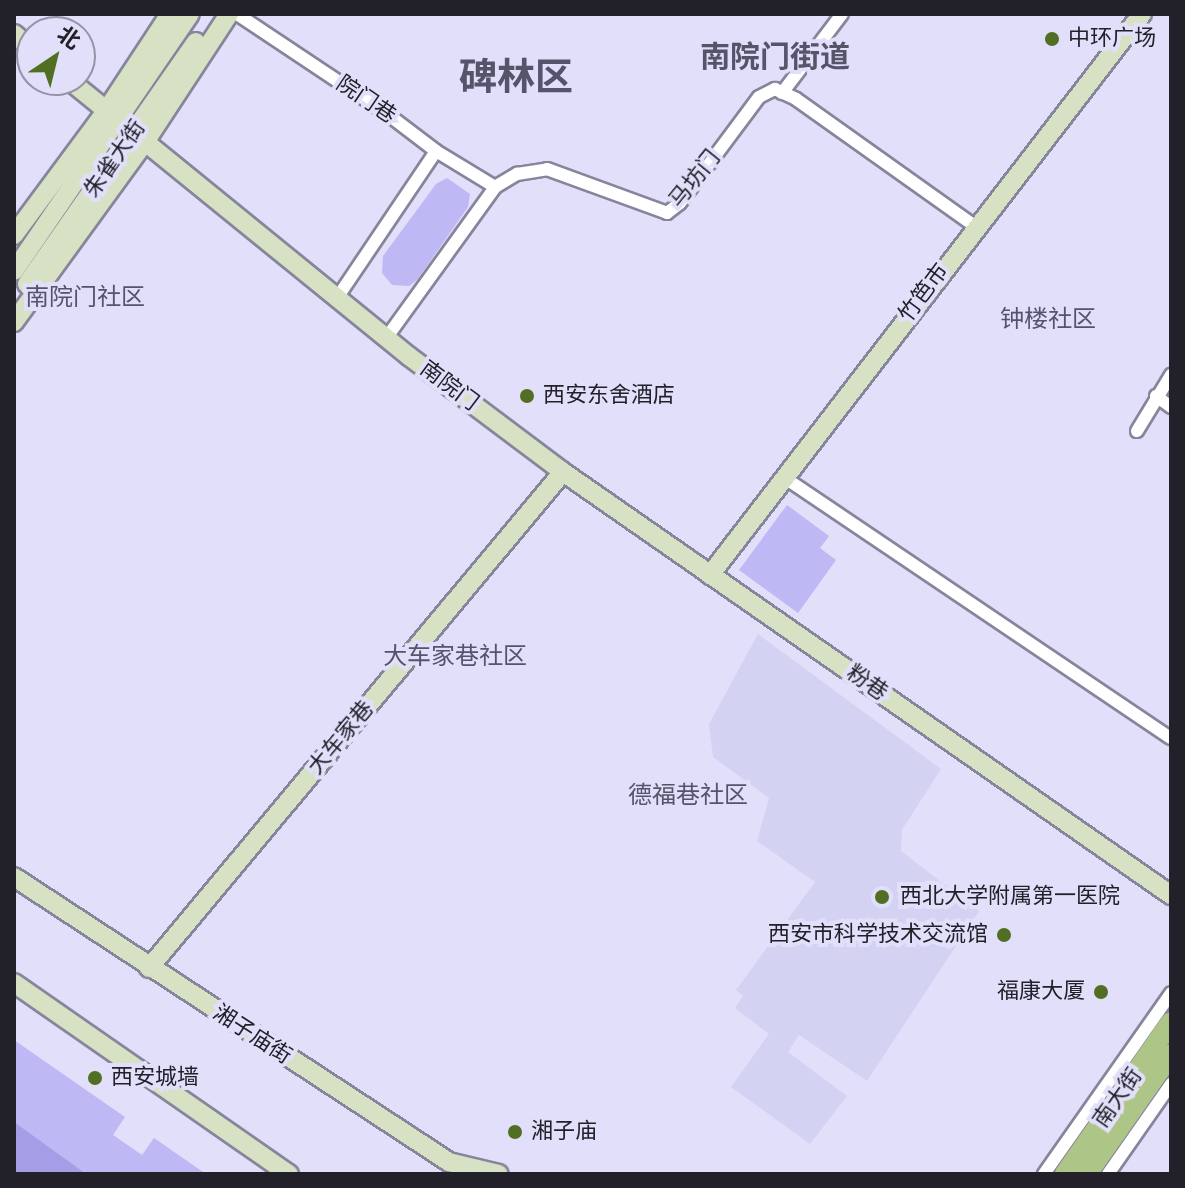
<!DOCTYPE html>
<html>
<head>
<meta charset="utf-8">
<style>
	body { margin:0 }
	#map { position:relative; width:1185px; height:1188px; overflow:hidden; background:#e1dff9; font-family:"Source Sans 3","Noto Sans SC",sans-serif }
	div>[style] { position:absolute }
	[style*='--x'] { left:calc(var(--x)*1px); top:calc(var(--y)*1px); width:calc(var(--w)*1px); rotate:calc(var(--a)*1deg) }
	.built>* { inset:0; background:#d4d2f2 }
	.green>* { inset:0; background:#beb8f4 }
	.water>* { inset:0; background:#a59de6 }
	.roads { filter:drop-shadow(2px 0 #87859c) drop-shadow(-2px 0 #87859c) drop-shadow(0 2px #87859c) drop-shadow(0 -2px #87859c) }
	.street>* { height:12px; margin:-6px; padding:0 6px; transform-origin:6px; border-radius:6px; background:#fff }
	.secondary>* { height:18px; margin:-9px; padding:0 9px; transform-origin:9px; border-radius:9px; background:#d6e2c3 }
	.primary>* { height:20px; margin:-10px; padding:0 10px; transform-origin:10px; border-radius:10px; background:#adc688 }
	.dots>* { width:22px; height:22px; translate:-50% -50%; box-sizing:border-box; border:4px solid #e1dff9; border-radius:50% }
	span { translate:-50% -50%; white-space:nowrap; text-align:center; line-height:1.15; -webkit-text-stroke:8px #e1dff9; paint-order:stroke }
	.poi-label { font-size:22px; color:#22212a }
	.left { translate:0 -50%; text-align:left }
	.right { translate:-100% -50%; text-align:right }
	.street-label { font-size:22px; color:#22212a }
	.neighbourhood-label { font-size:24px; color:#56546a }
	.district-label { font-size:30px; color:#56546a; font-weight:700 }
	.town-label { font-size:38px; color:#56546a; font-weight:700 }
	.frame { position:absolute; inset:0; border:16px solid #22212a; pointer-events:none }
	.north { position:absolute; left:16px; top:16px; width:80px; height:80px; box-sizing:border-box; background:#e1dff9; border:2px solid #9593a6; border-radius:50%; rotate:35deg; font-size:22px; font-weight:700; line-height:32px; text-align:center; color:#22212a }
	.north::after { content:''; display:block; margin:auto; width:28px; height:36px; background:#516e23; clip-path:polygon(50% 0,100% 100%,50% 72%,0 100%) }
</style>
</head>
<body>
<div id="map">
	<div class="built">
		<div style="clip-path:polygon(758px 634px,941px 769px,902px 830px,901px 851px,979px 911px,867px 1081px,799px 1035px,788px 1052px,847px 1096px,810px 1144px,731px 1087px,769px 1034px,735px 1008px,743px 996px,736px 990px,815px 882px,757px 841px,769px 798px,713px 757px,709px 724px)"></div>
	</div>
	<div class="green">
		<div style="clip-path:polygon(447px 178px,470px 194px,468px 207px,417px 280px,409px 286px,392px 285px,382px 273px,383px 256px,436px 184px)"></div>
		<div style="clip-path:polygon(787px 505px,829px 536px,820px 548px,836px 560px,798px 613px,739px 570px)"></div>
		<div style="clip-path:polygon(14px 1040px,125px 1117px,113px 1135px,142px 1155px,154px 1138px,206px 1174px,14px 1174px)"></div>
	</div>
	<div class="water">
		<div style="clip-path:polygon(14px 1122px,86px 1174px,14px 1174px)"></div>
	</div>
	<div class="roads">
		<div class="street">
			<div style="--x:237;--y:14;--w:184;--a:33.7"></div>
			<div style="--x:390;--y:116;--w:58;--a:37.3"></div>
			<div style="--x:436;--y:151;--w:69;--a:31.4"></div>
			<div style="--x:782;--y:93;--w:99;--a:-52.8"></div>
			<div style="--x:337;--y:298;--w:177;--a:-56"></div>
			<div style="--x:387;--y:337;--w:185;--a:-54.2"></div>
			<div style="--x:495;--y:187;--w:26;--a:-31"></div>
			<div style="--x:517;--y:174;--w:30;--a:-9"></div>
			<div style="--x:547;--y:169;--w:128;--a:20.1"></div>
			<div style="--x:667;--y:213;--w:16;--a:-38"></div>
			<div style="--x:680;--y:203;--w:132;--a:-53.3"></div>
			<div style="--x:759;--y:97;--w:18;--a:-27"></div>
			<div style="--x:775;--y:89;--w:23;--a:25"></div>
			<div style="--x:796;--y:99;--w:219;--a:35.4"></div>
			<div style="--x:1156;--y:396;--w:19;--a:36"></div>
			<div style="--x:1137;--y:431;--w:66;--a:-58.7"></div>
			<div style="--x:785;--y:478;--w:465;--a:34"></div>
			<div style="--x:1044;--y:1174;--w:221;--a:-54.9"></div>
			<div style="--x:1108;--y:1174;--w:110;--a:-55"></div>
		</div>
		<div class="secondary">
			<div style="--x:14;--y:34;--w:23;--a:40"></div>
			<div style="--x:69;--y:80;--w:439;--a:39.1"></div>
			<div style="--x:410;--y:357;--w:191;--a:36.9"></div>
			<div style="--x:563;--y:472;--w:741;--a:34.83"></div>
			<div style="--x:14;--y:235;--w:154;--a:-53.4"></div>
			<div style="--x:106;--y:111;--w:116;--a:-56.6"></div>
			<div style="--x:14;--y:271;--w:311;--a:-55.6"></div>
			<div style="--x:27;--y:284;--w:295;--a:-55.1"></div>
			<div style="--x:14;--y:322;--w:223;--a:-54"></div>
			<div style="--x:145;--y:142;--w:153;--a:-56.7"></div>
			<div style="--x:710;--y:575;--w:708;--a:-52.4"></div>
			<div style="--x:14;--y:877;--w:520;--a:33.23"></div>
			<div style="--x:449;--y:1162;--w:51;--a:13.5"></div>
			<div style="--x:149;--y:968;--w:646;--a:-50.15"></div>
			<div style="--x:14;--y:983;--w:335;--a:34.8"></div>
		</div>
		<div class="primary">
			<div style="--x:1065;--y:1174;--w:185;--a:-55.1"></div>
			<div style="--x:1087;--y:1174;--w:146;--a:-55"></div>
		</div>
	</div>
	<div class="dots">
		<div style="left:1052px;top:39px;background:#516e23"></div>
		<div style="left:527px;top:396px;background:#516e23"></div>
		<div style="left:882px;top:897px;background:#516e23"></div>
		<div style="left:1004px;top:935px;background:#516e23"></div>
		<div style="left:1101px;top:992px;background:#516e23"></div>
		<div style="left:95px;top:1078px;background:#516e23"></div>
		<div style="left:515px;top:1132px;background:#516e23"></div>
	</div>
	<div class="poi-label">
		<span class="left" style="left:1068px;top:39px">中环广场</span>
		<span class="left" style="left:543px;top:396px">西安东舍酒店</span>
		<span class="left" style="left:900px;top:897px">西北大学附属第一医院</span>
		<span class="right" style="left:988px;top:935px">西安市科学技术交流馆</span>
		<span class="right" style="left:1085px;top:992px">福康大厦</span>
		<span class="left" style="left:111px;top:1078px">西安城墙</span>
		<span class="left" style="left:531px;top:1132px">湘子庙</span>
	</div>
	<div class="street-label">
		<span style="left:366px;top:100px;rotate:34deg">院门巷</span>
		<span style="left:115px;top:159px;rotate:-55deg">朱雀大街</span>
		<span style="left:695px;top:179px;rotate:-51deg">马坊门</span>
		<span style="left:924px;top:293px;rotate:-53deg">竹笆市</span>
		<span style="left:449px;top:386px;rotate:37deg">南院门</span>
		<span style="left:867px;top:683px;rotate:35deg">粉巷</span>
		<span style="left:341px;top:738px;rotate:-50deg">大车家巷</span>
		<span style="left:252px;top:1035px;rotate:33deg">湘子庙街</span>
		<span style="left:1118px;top:1098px;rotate:-55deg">南大街</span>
	</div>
	<div class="neighbourhood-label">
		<span style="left:85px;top:298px">南院门社区</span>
		<span style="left:1048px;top:320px">钟楼社区</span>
		<span style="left:455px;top:657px">大车家巷社区</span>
		<span style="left:688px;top:796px">德福巷社区</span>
	</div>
	<div class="district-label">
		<span style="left:775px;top:58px">南院门街道</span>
	</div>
	<div class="town-label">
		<span style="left:516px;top:79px">碑林区</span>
	</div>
	<div class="frame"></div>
	<div class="north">北</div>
</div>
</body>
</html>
